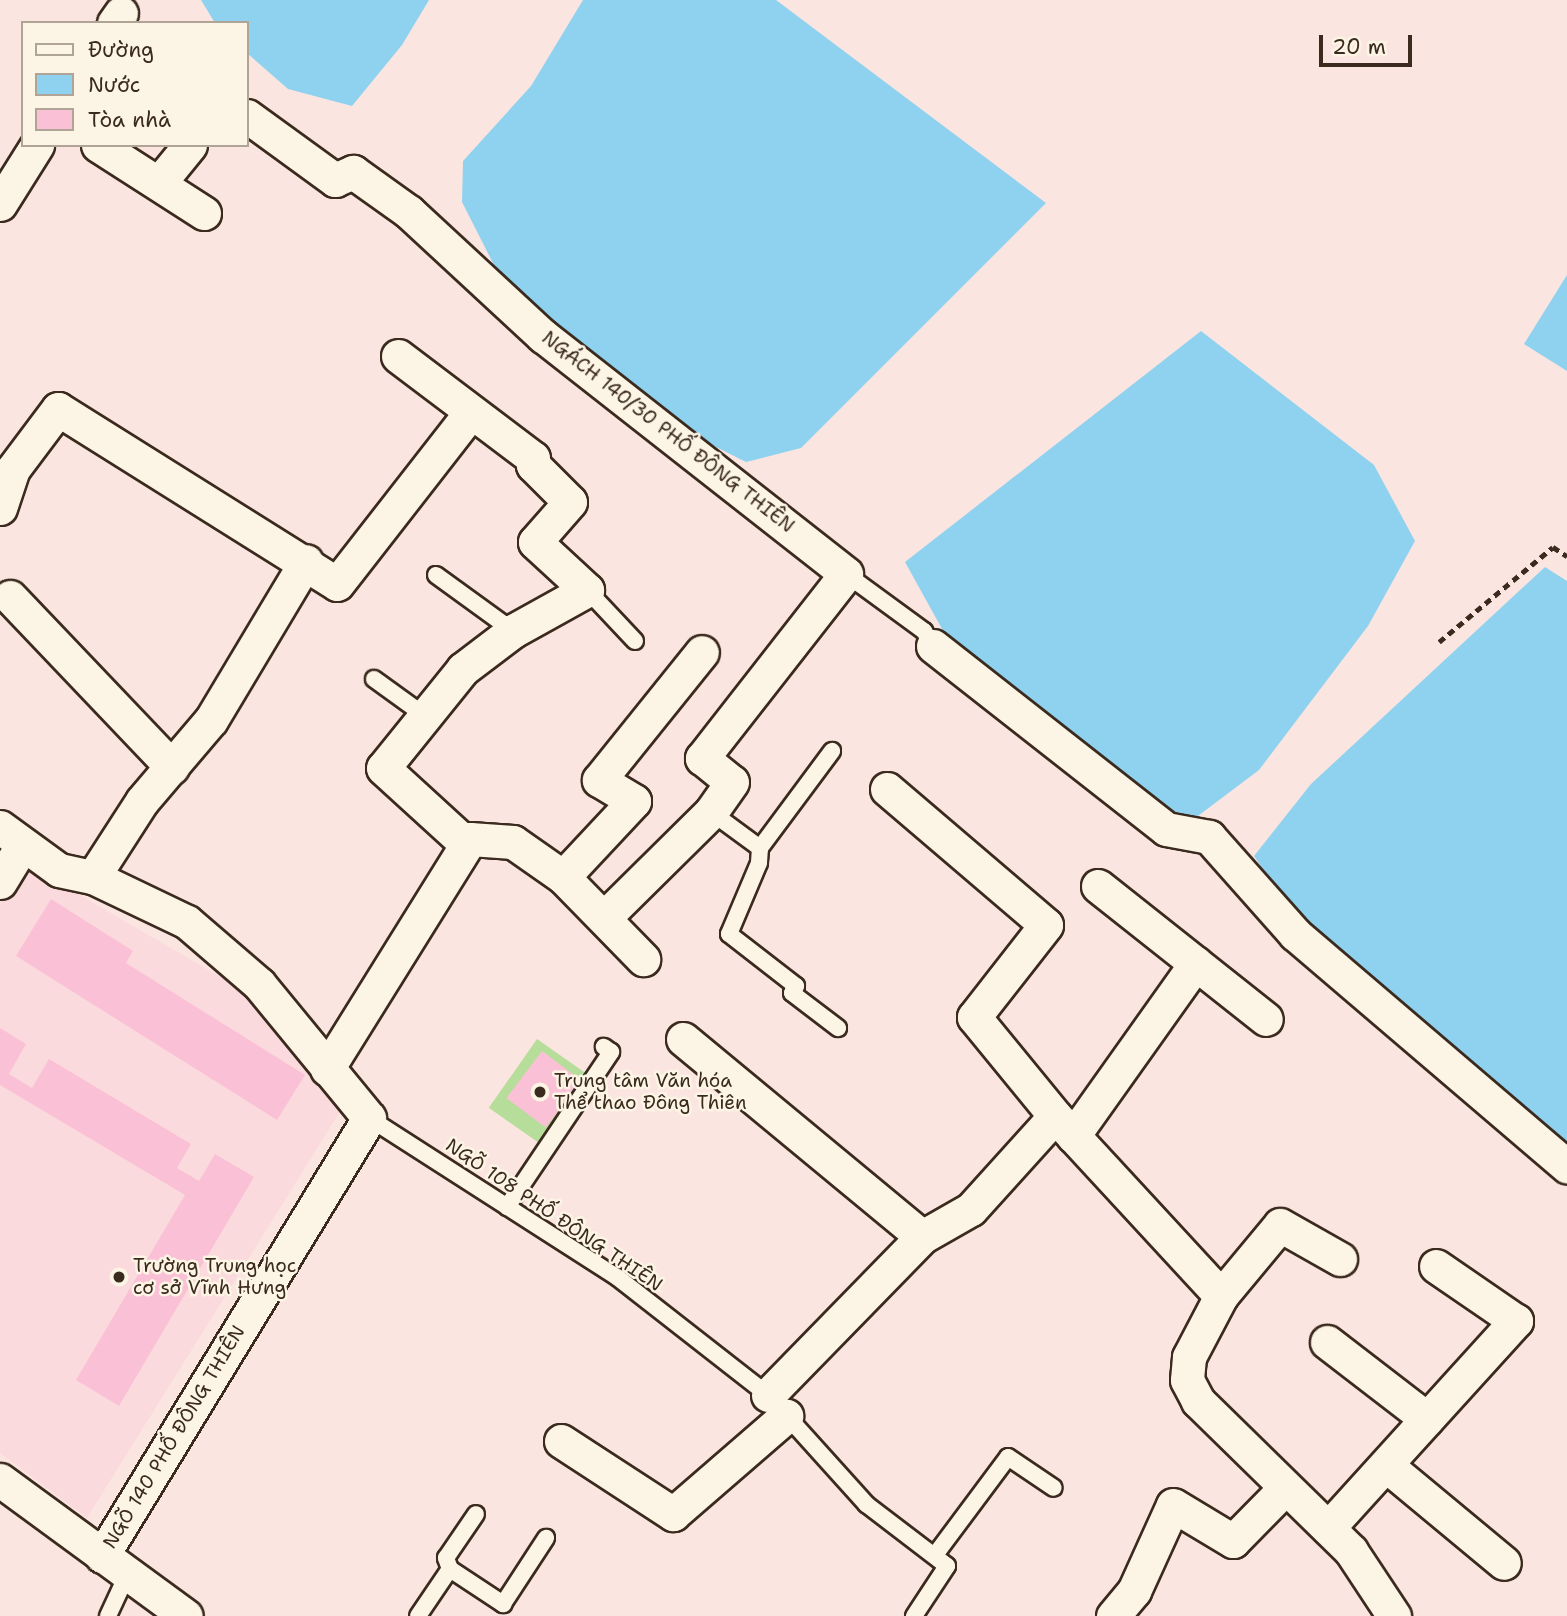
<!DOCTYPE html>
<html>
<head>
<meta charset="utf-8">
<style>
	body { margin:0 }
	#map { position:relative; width:1567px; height:1616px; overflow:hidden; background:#fbe5e0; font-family:"Shantell Sans",sans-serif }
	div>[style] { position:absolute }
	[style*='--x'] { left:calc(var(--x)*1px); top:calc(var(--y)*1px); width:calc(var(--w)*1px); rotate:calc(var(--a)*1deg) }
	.built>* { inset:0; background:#fbdadd }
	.green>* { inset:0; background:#b6dd99; transform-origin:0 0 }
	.water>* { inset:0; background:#8fd2f0 }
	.building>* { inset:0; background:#fac1d6; transform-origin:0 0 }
	.path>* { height:4.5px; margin-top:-2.25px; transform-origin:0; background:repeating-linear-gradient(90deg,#3b2a1e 0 7px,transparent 0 12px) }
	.roads { filter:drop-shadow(2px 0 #3b2a1e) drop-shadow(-2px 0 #3b2a1e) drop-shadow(0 2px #3b2a1e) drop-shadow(0 -2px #3b2a1e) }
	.lane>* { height:16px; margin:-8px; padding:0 8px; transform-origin:8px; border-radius:8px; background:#fcf5e5 }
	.street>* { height:33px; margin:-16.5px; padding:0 16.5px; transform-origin:16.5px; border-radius:16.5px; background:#fcf5e5 }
	.dots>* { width:19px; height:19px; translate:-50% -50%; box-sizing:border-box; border:4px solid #fcf5e5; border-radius:50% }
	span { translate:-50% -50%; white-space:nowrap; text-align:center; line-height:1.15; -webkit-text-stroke:5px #fcf5e5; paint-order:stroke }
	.street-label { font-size:19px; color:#3b2a1e }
	.poi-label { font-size:19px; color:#3b2a1e }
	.left { translate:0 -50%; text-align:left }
	.legend { position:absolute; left:21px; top:21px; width:228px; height:126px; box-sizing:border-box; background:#fcf5e5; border:2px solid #afa495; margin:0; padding:9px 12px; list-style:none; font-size:21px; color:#3b2a1e }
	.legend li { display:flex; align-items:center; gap:14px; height:35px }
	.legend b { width:35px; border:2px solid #afa495 }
	.scale { position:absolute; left:1319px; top:35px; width:93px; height:32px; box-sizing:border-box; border:4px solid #3b2a1e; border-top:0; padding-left:9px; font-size:21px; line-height:24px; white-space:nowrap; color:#3b2a1e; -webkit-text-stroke:5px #fcf5e5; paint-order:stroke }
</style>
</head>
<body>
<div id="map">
	<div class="built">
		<div style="clip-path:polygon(25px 863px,250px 994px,346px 1102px,87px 1518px,0 1453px,0 903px)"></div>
	</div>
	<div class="green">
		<div style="left:537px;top:1039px;width:67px;height:84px;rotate:35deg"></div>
	</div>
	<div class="water">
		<div style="clip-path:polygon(201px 0,429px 0,402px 45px,352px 106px,288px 89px,247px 53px,247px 23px,215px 23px)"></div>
		<div style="clip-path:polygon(583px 0,776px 0,1046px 203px,801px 448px,746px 462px,694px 436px,501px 279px,462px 202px,463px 161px,531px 86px)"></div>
		<div style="clip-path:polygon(1567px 275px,1567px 371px,1524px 344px)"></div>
		<div style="clip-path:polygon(1201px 331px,1374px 465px,1415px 541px,1368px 626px,1259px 770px,1182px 828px,952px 647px,905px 562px)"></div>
		<div style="clip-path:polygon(1545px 567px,1567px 581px,1567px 1150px,1308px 936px,1254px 856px,1311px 784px)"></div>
	</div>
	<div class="building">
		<div style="clip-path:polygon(51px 899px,133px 951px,126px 963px,305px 1075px,277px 1120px,16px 956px)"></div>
		<div style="clip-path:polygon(0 1028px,26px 1044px,9px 1074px,32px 1088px,49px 1059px,191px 1144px,177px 1168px,199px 1181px,215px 1154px,254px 1177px,119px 1406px,76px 1380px,185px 1195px,0 1085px)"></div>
		<div style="left:542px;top:1051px;width:49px;height:59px;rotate:37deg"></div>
	</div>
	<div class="path">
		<div style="--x:1439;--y:642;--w:148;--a:-39.8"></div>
		<div style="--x:1553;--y:547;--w:17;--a:33"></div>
	</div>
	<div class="roads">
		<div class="lane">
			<div style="--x:846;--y:574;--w:97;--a:36.2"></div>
			<div style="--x:924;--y:631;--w:17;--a:59"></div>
			<div style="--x:436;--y:575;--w:95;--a:36"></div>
			<div style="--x:587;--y:590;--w:70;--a:46.7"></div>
			<div style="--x:374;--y:679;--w:62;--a:35.8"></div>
			<div style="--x:711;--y:812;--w:61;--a:36.3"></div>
			<div style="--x:760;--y:848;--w:121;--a:-53.4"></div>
			<div style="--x:760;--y:848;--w:15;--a:94"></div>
			<div style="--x:759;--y:863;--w:77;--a:112.9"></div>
			<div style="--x:729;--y:934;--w:85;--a:37.8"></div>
			<div style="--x:796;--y:986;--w:8;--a:120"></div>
			<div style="--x:792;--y:993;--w:58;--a:37.3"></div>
			<div style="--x:369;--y:1118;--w:295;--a:32.7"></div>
			<div style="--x:617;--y:1277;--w:192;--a:38"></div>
			<div style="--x:768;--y:1395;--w:147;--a:48"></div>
			<div style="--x:866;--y:1504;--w:102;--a:37.4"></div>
			<div style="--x:947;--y:1566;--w:60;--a:123.4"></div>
			<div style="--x:507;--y:1207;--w:187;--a:-56.1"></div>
			<div style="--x:611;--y:1052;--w:9;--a:-144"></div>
			<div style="--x:935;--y:1555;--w:122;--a:-53.3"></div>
			<div style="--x:1008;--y:1457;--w:55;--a:34"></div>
			<div style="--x:450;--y:1569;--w:12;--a:-110"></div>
			<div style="--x:446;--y:1558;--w:53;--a:-55.7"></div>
			<div style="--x:108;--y:1616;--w:45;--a:-65.1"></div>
			<div style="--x:418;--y:1616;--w:57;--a:-55.8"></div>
			<div style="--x:450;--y:1569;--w:64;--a:33.4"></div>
			<div style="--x:503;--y:1604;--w:79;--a:-56.9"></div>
		</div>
		<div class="street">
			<div style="--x:114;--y:23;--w:12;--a:-55"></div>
			<div style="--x:247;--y:116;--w:109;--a:36"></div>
			<div style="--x:335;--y:180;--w:20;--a:-24"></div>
			<div style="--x:353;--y:172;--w:69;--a:35.5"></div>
			<div style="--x:409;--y:212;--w:183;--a:42.8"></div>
			<div style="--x:543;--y:336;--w:385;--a:38.1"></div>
			<div style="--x:846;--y:574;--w:234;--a:128"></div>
			<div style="--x:702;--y:758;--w:38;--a:39"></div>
			<div style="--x:732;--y:782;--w:37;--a:125"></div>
			<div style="--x:711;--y:812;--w:149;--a:135.3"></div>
			<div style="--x:98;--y:145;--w:126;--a:32.7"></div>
			<div style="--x:159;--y:183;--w:49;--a:-50.8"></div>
			<div style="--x:0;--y:204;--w:70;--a:-57.9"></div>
			<div style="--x:398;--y:356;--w:169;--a:37.1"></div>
			<div style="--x:533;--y:458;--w:7;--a:90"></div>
			<div style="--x:533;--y:465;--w:52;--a:45"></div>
			<div style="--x:570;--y:502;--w:53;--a:131.2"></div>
			<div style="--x:535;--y:542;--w:71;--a:42.7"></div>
			<div style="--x:587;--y:590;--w:85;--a:151"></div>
			<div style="--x:513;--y:631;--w:63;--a:142.8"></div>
			<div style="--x:463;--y:669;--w:127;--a:128.9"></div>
			<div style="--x:383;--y:768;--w:111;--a:42.4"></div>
			<div style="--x:0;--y:508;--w:41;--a:-71.6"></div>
			<div style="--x:13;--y:469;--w:75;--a:-53.1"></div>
			<div style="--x:58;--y:409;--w:329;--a:32.1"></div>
			<div style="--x:337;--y:584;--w:217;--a:-52.1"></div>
			<div style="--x:10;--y:597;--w:235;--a:46.4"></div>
			<div style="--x:933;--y:646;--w:296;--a:38.1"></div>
			<div style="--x:1166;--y:829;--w:44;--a:10.5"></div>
			<div style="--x:1209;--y:837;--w:130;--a:48.4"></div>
			<div style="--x:1295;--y:934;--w:358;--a:40.5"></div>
			<div style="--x:887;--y:789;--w:209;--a:40.5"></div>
			<div style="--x:1046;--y:925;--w:117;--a:128"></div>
			<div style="--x:974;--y:1017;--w:128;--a:50.7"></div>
			<div style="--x:1055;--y:1116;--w:245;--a:47.3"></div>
			<div style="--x:1221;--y:1296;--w:69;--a:117.7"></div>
			<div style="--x:1189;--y:1357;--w:23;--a:95"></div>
			<div style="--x:1187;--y:1380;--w:24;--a:62"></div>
			<div style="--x:1198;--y:1401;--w:214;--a:44.4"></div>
			<div style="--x:1351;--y:1551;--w:78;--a:56.5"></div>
			<div style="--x:0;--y:827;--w:73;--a:36.1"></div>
			<div style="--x:59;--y:870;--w:35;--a:12"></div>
			<div style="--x:93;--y:877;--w:104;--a:25.6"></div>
			<div style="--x:187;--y:922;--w:95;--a:40.7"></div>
			<div style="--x:259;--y:984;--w:173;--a:50.6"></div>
			<div style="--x:369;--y:1118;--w:513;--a:121.37"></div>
			<div style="--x:93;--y:877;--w:90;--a:-57.2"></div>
			<div style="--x:142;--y:801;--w:106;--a:-49.6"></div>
			<div style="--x:211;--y:720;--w:185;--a:-59.1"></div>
			<div style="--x:563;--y:877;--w:104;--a:-46.9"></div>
			<div style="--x:634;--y:801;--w:41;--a:-149"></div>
			<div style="--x:599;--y:780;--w:164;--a:-51.2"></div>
			<div style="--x:0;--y:882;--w:44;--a:-58.8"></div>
			<div style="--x:1098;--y:886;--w:214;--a:38.4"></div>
			<div style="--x:683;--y:1039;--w:310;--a:39.6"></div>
			<div style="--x:327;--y:1069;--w:271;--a:-58.1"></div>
			<div style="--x:470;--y:839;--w:43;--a:4"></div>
			<div style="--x:513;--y:842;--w:61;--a:35"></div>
			<div style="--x:563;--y:877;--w:115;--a:45.7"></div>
			<div style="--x:1073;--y:1136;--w:212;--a:-54.6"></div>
			<div style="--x:1221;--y:1296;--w:92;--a:-50.3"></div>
			<div style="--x:1280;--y:1225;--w:69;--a:29.5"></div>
			<div style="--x:1327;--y:1342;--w:126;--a:37.6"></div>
			<div style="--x:768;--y:1395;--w:221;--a:-45.7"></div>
			<div style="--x:922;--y:1237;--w:56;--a:-29.7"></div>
			<div style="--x:971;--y:1209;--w:125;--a:-47.9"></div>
			<div style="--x:561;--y:1441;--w:134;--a:33.1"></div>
			<div style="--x:673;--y:1514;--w:150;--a:-40.9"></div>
			<div style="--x:1386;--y:1465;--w:153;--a:39.7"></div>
			<div style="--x:0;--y:1480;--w:230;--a:36.2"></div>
			<div style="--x:1328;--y:1528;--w:280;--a:-47.8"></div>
			<div style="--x:1516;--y:1321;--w:97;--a:-145.5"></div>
			<div style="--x:1113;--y:1616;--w:33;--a:-50"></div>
			<div style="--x:1134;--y:1591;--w:94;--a:-65.6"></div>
			<div style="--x:1173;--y:1505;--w:70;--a:31"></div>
			<div style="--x:1233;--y:1541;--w:74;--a:-45.5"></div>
		</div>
	</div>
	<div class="dots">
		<div style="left:540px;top:1092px;background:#3b2a1e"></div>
		<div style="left:119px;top:1277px;background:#3b2a1e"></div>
	</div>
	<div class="street-label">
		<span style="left:668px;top:432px;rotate:38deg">NGÁCH 140/30 PHỐ ĐÔNG THIÊN</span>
		<span style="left:554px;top:1215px;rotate:34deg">NGÕ 108 PHỐ ĐÔNG THIÊN</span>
		<span style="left:174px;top:1437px;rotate:-59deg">NGÕ 140 PHỐ ĐÔNG THIÊN</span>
	</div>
	<div class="poi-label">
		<span class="left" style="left:554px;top:1092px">Trung tâm Văn hóa<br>Thể thao Đông Thiên</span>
		<span class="left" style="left:133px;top:1277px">Trường Trung học<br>cơ sở Vĩnh Hưng</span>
	</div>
	<ul class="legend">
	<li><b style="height:9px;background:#fcf5e5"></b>Đường</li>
	<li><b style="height:19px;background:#8fd2f0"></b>Nước</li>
	<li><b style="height:19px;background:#fac1d6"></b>Tòa nhà</li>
	</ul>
	<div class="scale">20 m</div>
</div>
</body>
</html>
